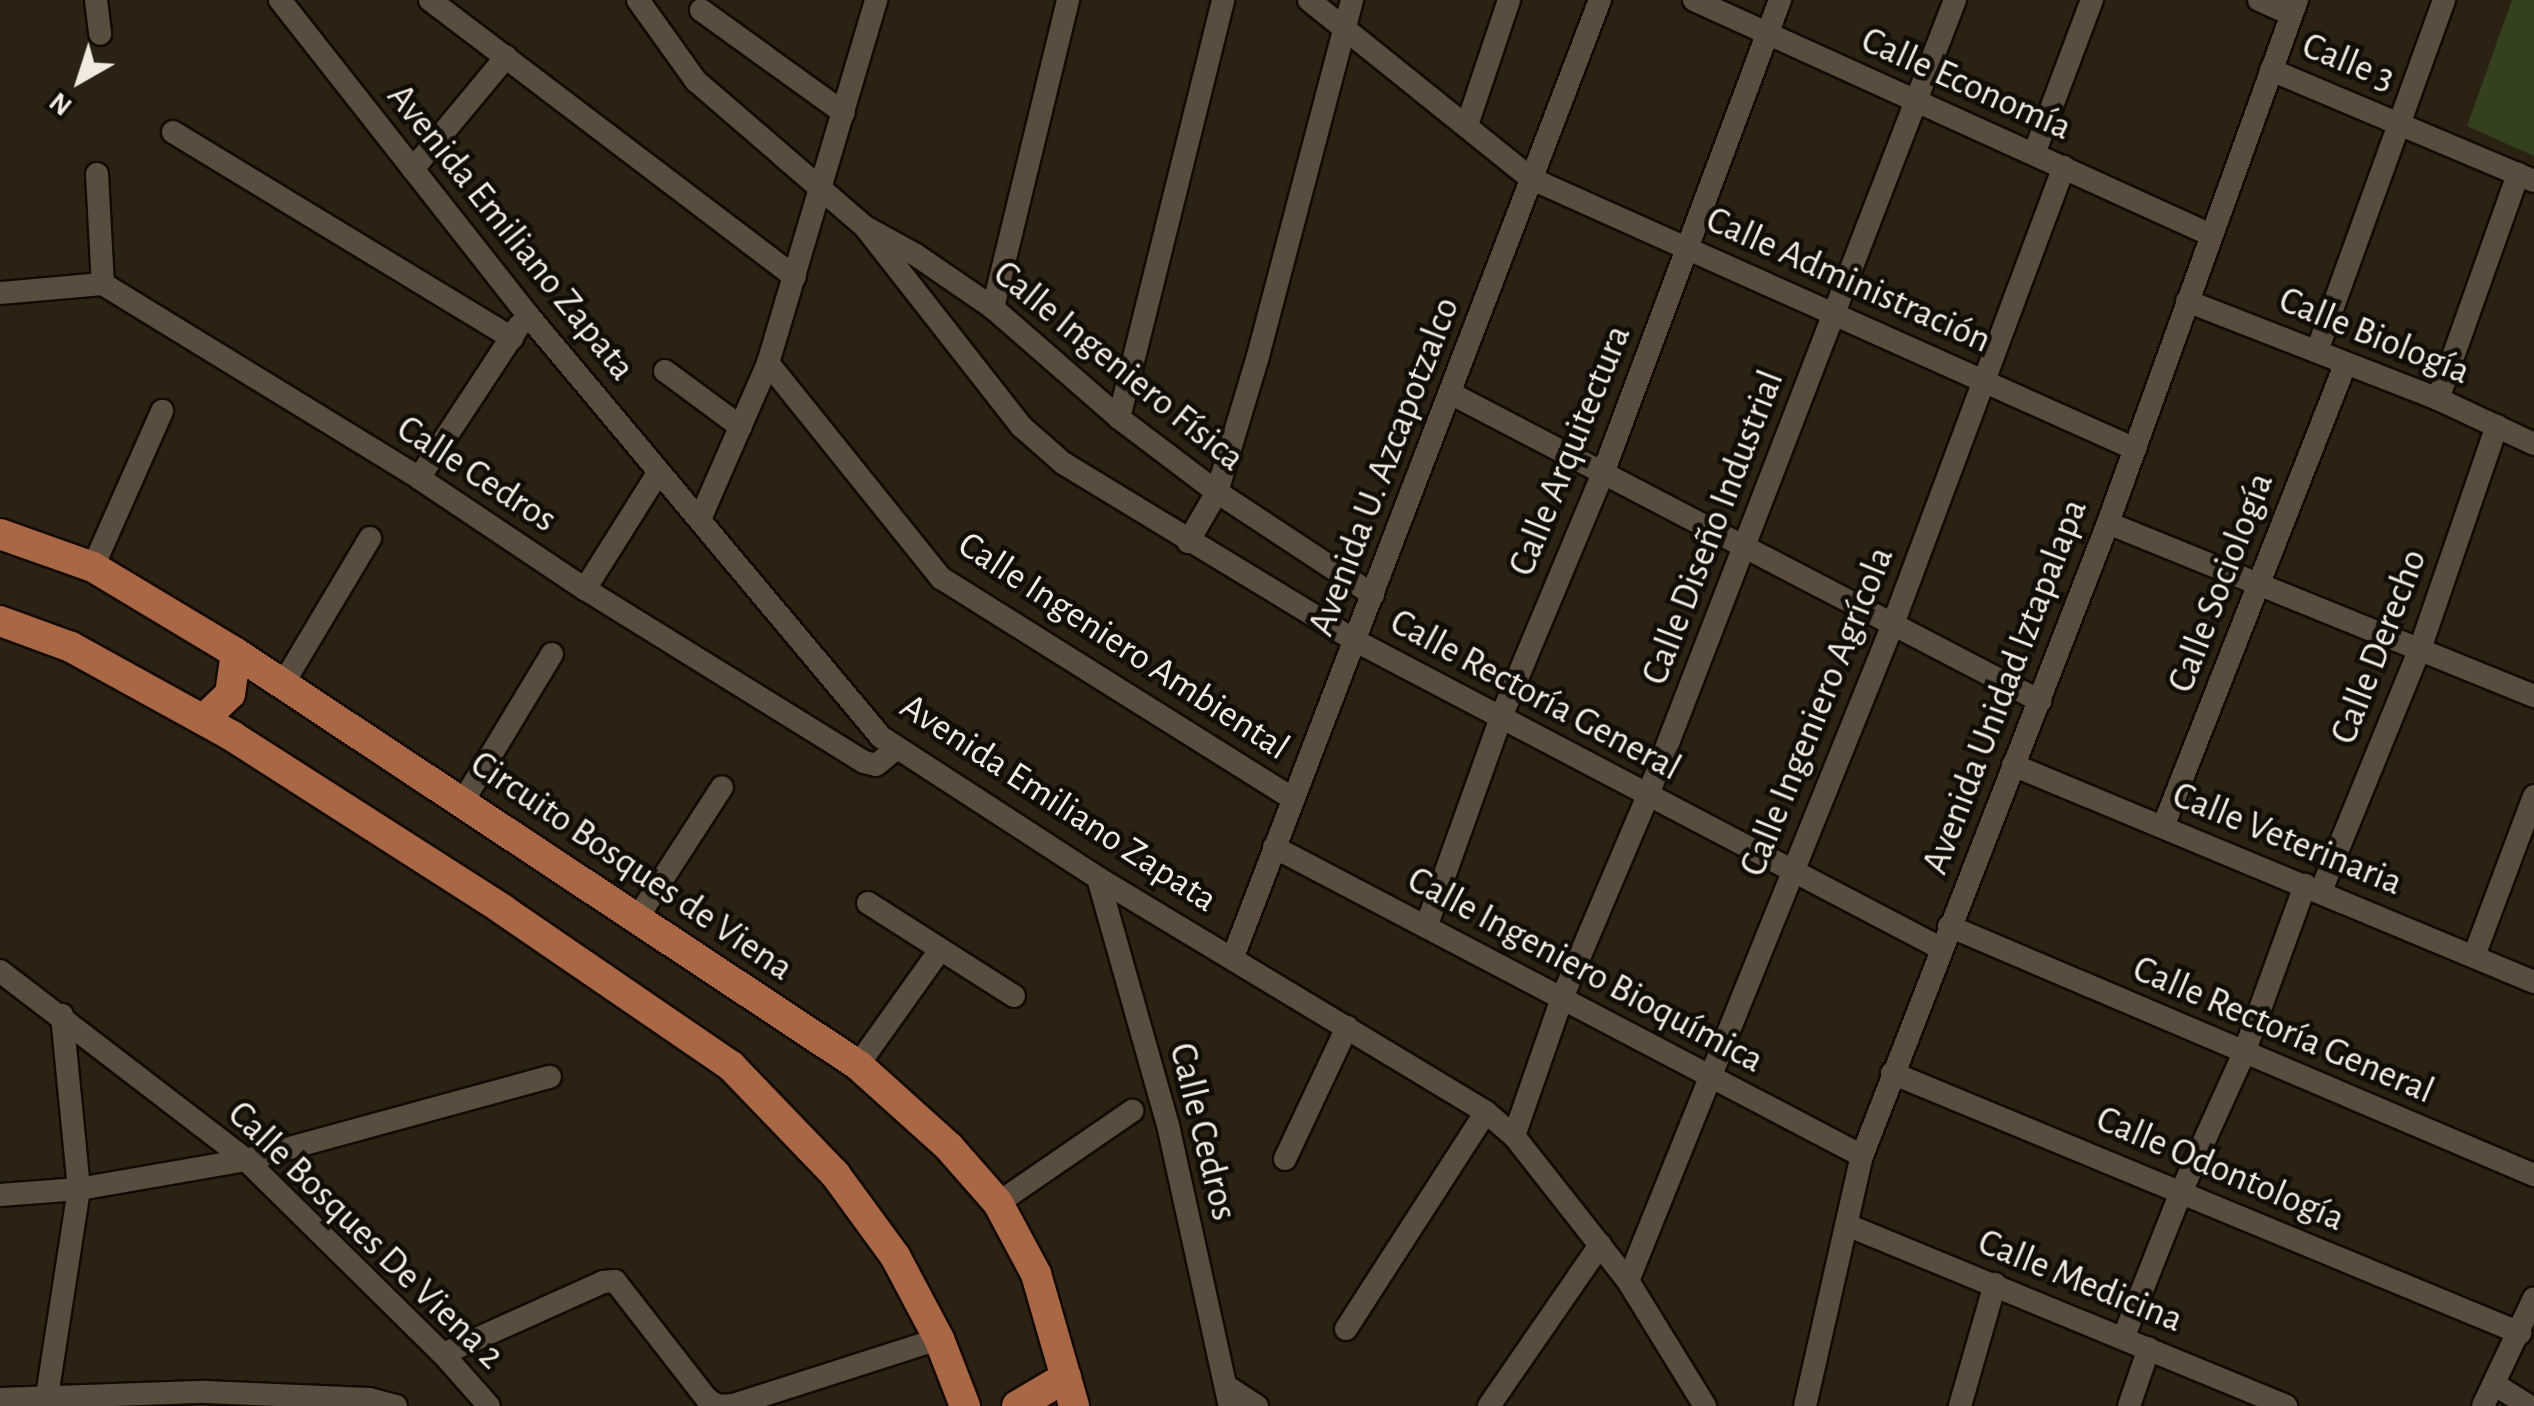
<!DOCTYPE html>
<html>
<head>
<meta charset="utf-8">
<style>
	body { margin:0 }
	#map { position:relative; width:2534px; height:1406px; overflow:hidden; background:#2b2214; font-family:"Alegreya Sans",sans-serif }
	div>[style] { position:absolute }
	[style*='--x'] { left:calc(var(--x)*1px); top:calc(var(--y)*1px); width:calc(var(--w)*1px); rotate:calc(var(--a)*1deg) }
	.green>* { inset:0; background:#33411f }
	.roads { filter:drop-shadow(2px 0 #130b01) drop-shadow(-2px 0 #130b01) drop-shadow(0 2px #130b01) drop-shadow(0 -2px #130b01) }
	.minor>* { height:22px; margin:-11px; padding:0 11px; transform-origin:11px; border-radius:11px; background:#584d3e }
	.major>* { height:30px; margin:-15px; padding:0 15px; transform-origin:15px; border-radius:15px; background:#aa6745 }
	span { translate:-50% -50%; white-space:nowrap; text-align:center; line-height:1.15; -webkit-text-stroke:9px #100c06; paint-order:stroke }
	.street-label { font-size:38px; color:#f0eae0 }
	.north { position:absolute; left:30px; top:30px; width:100px; height:100px; -webkit-text-stroke:8px #100c06; paint-order:stroke; rotate:219deg; font-size:28px; font-weight:700; line-height:40px; text-align:center; color:#f0eae0 }
	.north::after { content:''; display:block; margin:auto; width:35px; height:45px; background:#f0eae0; clip-path:polygon(50% 0,100% 100%,50% 72%,0 100%) }
</style>
</head>
<body>
<div id="map">
	<div class="green">
		<div style="clip-path:polygon(2512px 0,2534px 0,2534px 156px,2467px 126px)"></div>
	</div>
	<div class="roads">
		<div class="minor">
			<div style="--x:96;--y:0;--w:34;--a:83"></div>
			<div style="--x:280;--y:0;--w:400;--a:51.8"></div>
			<div style="--x:527;--y:314;--w:552;--a:50.07"></div>
			<div style="--x:881;--y:737;--w:259;--a:33"></div>
			<div style="--x:1098;--y:878;--w:453;--a:31.1"></div>
			<div style="--x:1486;--y:1112;--w:37;--a:41"></div>
			<div style="--x:1514;--y:1136;--w:184;--a:51.8"></div>
			<div style="--x:1628;--y:1281;--w:147;--a:58.4"></div>
			<div style="--x:430;--y:0;--w:458;--a:37.2"></div>
			<div style="--x:638;--y:0;--w:100;--a:54.4"></div>
			<div style="--x:696;--y:81;--w:223;--a:40.8"></div>
			<div style="--x:865;--y:227;--w:58;--a:28.8"></div>
			<div style="--x:916;--y:255;--w:93;--a:34.5"></div>
			<div style="--x:993;--y:308;--w:167;--a:41.1"></div>
			<div style="--x:1119;--y:418;--w:123;--a:37.1"></div>
			<div style="--x:1217;--y:492;--w:187;--a:33.4"></div>
			<div style="--x:1309;--y:0;--w:286;--a:38.8"></div>
			<div style="--x:1532;--y:179;--w:661;--a:24.12"></div>
			<div style="--x:1694;--y:0;--w:566;--a:24.44"></div>
			<div style="--x:2259;--y:0;--w:35;--a:24"></div>
			<div style="--x:701;--y:10;--w:176;--a:35.8"></div>
			<div style="--x:2271;--y:70;--w:285;--a:22.9"></div>
			<div style="--x:1467;--y:125;--w:132;--a:-71.4"></div>
			<div style="--x:173;--y:132;--w:397;--a:31.3"></div>
			<div style="--x:2034;--y:154;--w:165;--a:-69.4"></div>
			<div style="--x:413;--y:169;--w:146;--a:-50.3"></div>
			<div style="--x:97;--y:174;--w:110;--a:86.9"></div>
			<div style="--x:865;--y:227;--w:254;--a:51.9"></div>
			<div style="--x:1022;--y:427;--w:55;--a:41.3"></div>
			<div style="--x:1063;--y:463;--w:343;--a:31.3"></div>
			<div style="--x:1356;--y:641;--w:660;--a:27.73"></div>
			<div style="--x:0;--y:293;--w:103;--a:-5"></div>
			<div style="--x:103;--y:284;--w:371;--a:31.5"></div>
			<div style="--x:419;--y:478;--w:200;--a:33.8"></div>
			<div style="--x:585;--y:589;--w:328;--a:31.8"></div>
			<div style="--x:864;--y:762;--w:12;--a:14"></div>
			<div style="--x:876;--y:765;--w:27;--a:-39"></div>
			<div style="--x:2187;--y:301;--w:269;--a:21.3"></div>
			<div style="--x:2438;--y:399;--w:106;--a:25.1"></div>
			<div style="--x:993;--y:308;--w:317;--a:-76.3"></div>
			<div style="--x:2317;--y:351;--w:373;--a:-70.1"></div>
			<div style="--x:768;--y:363;--w:276;--a:51.2"></div>
			<div style="--x:941;--y:578;--w:416;--a:32.1"></div>
			<div style="--x:665;--y:371;--w:94;--a:36.4"></div>
			<div style="--x:1450;--y:393;--w:666;--a:27.57"></div>
			<div style="--x:2438;--y:399;--w:239;--a:-70.4"></div>
			<div style="--x:1119;--y:418;--w:431;--a:-76"></div>
			<div style="--x:419;--y:478;--w:182;--a:-56.7"></div>
			<div style="--x:700;--y:519;--w:170;--a:-66.4"></div>
			<div style="--x:768;--y:363;--w:379;--a:-73.4"></div>
			<div style="--x:2108;--y:523;--w:460;--a:22.1"></div>
			<div style="--x:1188;--y:542;--w:58;--a:-59.9"></div>
			<div style="--x:1217;--y:492;--w:142;--a:-73.2"></div>
			<div style="--x:1258;--y:356;--w:368;--a:-75.2"></div>
			<div style="--x:93;--y:567;--w:171;--a:-66.1"></div>
			<div style="--x:585;--y:589;--w:137;--a:-57.8"></div>
			<div style="--x:283;--y:684;--w:170;--a:-59.2"></div>
			<div style="--x:2013;--y:765;--w:564;--a:22.61"></div>
			<div style="--x:462;--y:803;--w:174;--a:-58.9"></div>
			<div style="--x:2163;--y:827;--w:497;--a:-68.5"></div>
			<div style="--x:1274;--y:847;--w:664;--a:27.72"></div>
			<div style="--x:1098;--y:878;--w:257;--a:74.2"></div>
			<div style="--x:1168;--y:1125;--w:288;--a:77.6"></div>
			<div style="--x:2321;--y:891;--w:261;--a:-67.8"></div>
			<div style="--x:2420;--y:649;--w:236;--a:-71"></div>
			<div style="--x:868;--y:903;--w:173;--a:32.5"></div>
			<div style="--x:636;--y:920;--w:158;--a:-57.1"></div>
			<div style="--x:1949;--y:926;--w:636;--a:23.06"></div>
			<div style="--x:1426;--y:927;--w:223;--a:-70.3"></div>
			<div style="--x:1501;--y:717;--w:264;--a:-67.3"></div>
			<div style="--x:1603;--y:473;--w:505;--a:-69.48"></div>
			<div style="--x:2474;--y:956;--w:171;--a:-69.4"></div>
			<div style="--x:1233;--y:957;--w:1025;--a:-69.02"></div>
			<div style="--x:0;--y:971;--w:310;--a:37.5"></div>
			<div style="--x:246;--y:1160;--w:276;--a:44.6"></div>
			<div style="--x:443;--y:1354;--w:69;--a:48.5"></div>
			<div style="--x:858;--y:1065;--w:141;--a:-54.5"></div>
			<div style="--x:1892;--y:1073;--w:680;--a:22.49"></div>
			<div style="--x:1514;--y:1136;--w:146;--a:-70.8"></div>
			<div style="--x:1562;--y:998;--w:220;--a:-67"></div>
			<div style="--x:1648;--y:795;--w:852;--a:-68.89"></div>
			<div style="--x:1285;--y:1159;--w:146;--a:-64.8"></div>
			<div style="--x:0;--y:1195;--w:79;--a:-4.3"></div>
			<div style="--x:79;--y:1189;--w:169;--a:-9.9"></div>
			<div style="--x:246;--y:1160;--w:315;--a:-15.3"></div>
			<div style="--x:998;--y:1203;--w:163;--a:-34.5"></div>
			<div style="--x:1847;--y:1225;--w:475;--a:22.4"></div>
			<div style="--x:1628;--y:1281;--w:708;--a:-68.03"></div>
			<div style="--x:1893;--y:624;--w:488;--a:-69.5"></div>
			<div style="--x:1346;--y:1329;--w:258;--a:-57.2"></div>
			<div style="--x:2124;--y:1336;--w:155;--a:-68.4"></div>
			<div style="--x:2181;--y:1192;--w:153;--a:-65.6"></div>
			<div style="--x:2244;--y:1053;--w:179;--a:-70"></div>
			<div style="--x:443;--y:1354;--w:175;--a:-24.2"></div>
			<div style="--x:603;--y:1282;--w:12;--a:-5"></div>
			<div style="--x:615;--y:1281;--w:148;--a:52.1"></div>
			<div style="--x:706;--y:1398;--w:14;--a:34"></div>
			<div style="--x:718;--y:1406;--w:15;--a:-4"></div>
			<div style="--x:733;--y:1405;--w:216;--a:-17.8"></div>
			<div style="--x:2494;--y:1384;--w:41;--a:32.2"></div>
			<div style="--x:1226;--y:1386;--w:37;--a:33"></div>
			<div style="--x:47;--y:1396;--w:209;--a:-81.2"></div>
			<div style="--x:79;--y:1189;--w:175;--a:-95.6"></div>
			<div style="--x:0;--y:1399;--w:205;--a:-2"></div>
			<div style="--x:205;--y:1392;--w:164;--a:2.4"></div>
			<div style="--x:369;--y:1399;--w:28;--a:15"></div>
			<div style="--x:1489;--y:1406;--w:196;--a:-55.4"></div>
			<div style="--x:1805;--y:1406;--w:256;--a:-77.2"></div>
			<div style="--x:1862;--y:1156;--w:679;--a:-68.76"></div>
			<div style="--x:2108;--y:523;--w:556;--a:-70.13"></div>
			<div style="--x:1960;--y:1406;--w:127;--a:-74"></div>
			<div style="--x:2129;--y:1406;--w:61;--a:-71"></div>
			<div style="--x:2483;--y:1406;--w:119;--a:-64.7"></div>
		</div>
		<div class="major">
			<div style="--x:0;--y:534;--w:99;--a:19.5"></div>
			<div style="--x:93;--y:567;--w:167;--a:31"></div>
			<div style="--x:236;--y:653;--w:746;--a:33.52"></div>
			<div style="--x:858;--y:1065;--w:122;--a:42"></div>
			<div style="--x:949;--y:1147;--w:74;--a:48.8"></div>
			<div style="--x:998;--y:1203;--w:81;--a:61.8"></div>
			<div style="--x:1036;--y:1274;--w:137;--a:73.9"></div>
			<div style="--x:0;--y:621;--w:76;--a:20.1"></div>
			<div style="--x:71;--y:647;--w:184;--a:28.9"></div>
			<div style="--x:232;--y:736;--w:321;--a:32.6"></div>
			<div style="--x:502;--y:909;--w:278;--a:34.4"></div>
			<div style="--x:731;--y:1066;--w:150;--a:46.1"></div>
			<div style="--x:835;--y:1174;--w:102;--a:53.8"></div>
			<div style="--x:895;--y:1256;--w:94;--a:62.1"></div>
			<div style="--x:939;--y:1339;--w:72;--a:68.8"></div>
			<div style="--x:204;--y:719;--w:36;--a:-44"></div>
			<div style="--x:230;--y:694;--w:41;--a:-81.7"></div>
			<div style="--x:1017;--y:1406;--w:57;--a:-30.6"></div>
		</div>
	</div>
	<div class="street-label">
		<span style="left:2348px;top:63px;rotate:22deg">Calle 3</span>
		<span style="left:1966px;top:85px;rotate:24deg">Calle Economía</span>
		<span style="left:510px;top:233px;rotate:51deg">Avenida Emiliano Zapata</span>
		<span style="left:1848px;top:281px;rotate:24deg">Calle Administración</span>
		<span style="left:2374px;top:337px;rotate:22deg">Calle Biología</span>
		<span style="left:1118px;top:367px;rotate:39deg">Calle Ingeniero Física</span>
		<span style="left:1571px;top:451px;rotate:-68deg">Calle Arquitectura</span>
		<span style="left:1385px;top:467px;rotate:-69deg">Avenida U. Azcapotzalco</span>
		<span style="left:476px;top:475px;rotate:33deg">Calle Cedros</span>
		<span style="left:1714px;top:528px;rotate:-69deg">Calle Diseño Industrial</span>
		<span style="left:2222px;top:583px;rotate:-69deg">Calle Sociología</span>
		<span style="left:1123px;top:647px;rotate:33deg">Calle Ingeniero Ambiental</span>
		<span style="left:2380px;top:647px;rotate:-69deg">Calle Derecho</span>
		<span style="left:2006px;top:687px;rotate:-69deg">Avenida Unidad Iztapalapa</span>
		<span style="left:1535px;top:696px;rotate:28deg">Calle Rectoría General</span>
		<span style="left:1818px;top:712px;rotate:-68deg">Calle Ingeniero Agrícola</span>
		<span style="left:1058px;top:804px;rotate:33deg">Avenida Emiliano Zapata</span>
		<span style="left:2287px;top:840px;rotate:22deg">Calle Veterinaria</span>
		<span style="left:631px;top:867px;rotate:34deg">Circuito Bosques de Viena</span>
		<span style="left:1585px;top:971px;rotate:28deg">Calle Ingeniero Bioquímica</span>
		<span style="left:2283px;top:1031px;rotate:23deg">Calle Rectoría General</span>
		<span style="left:1202px;top:1132px;rotate:76deg">Calle Cedros</span>
		<span style="left:2220px;top:1170px;rotate:23deg">Calle Odontología</span>
		<span style="left:365px;top:1236px;rotate:44deg">Calle Bosques De Viena 2</span>
		<span style="left:2080px;top:1282px;rotate:22deg">Calle Medicina</span>
	</div>
	<div class="north">N</div>
</div>
</body>
</html>
